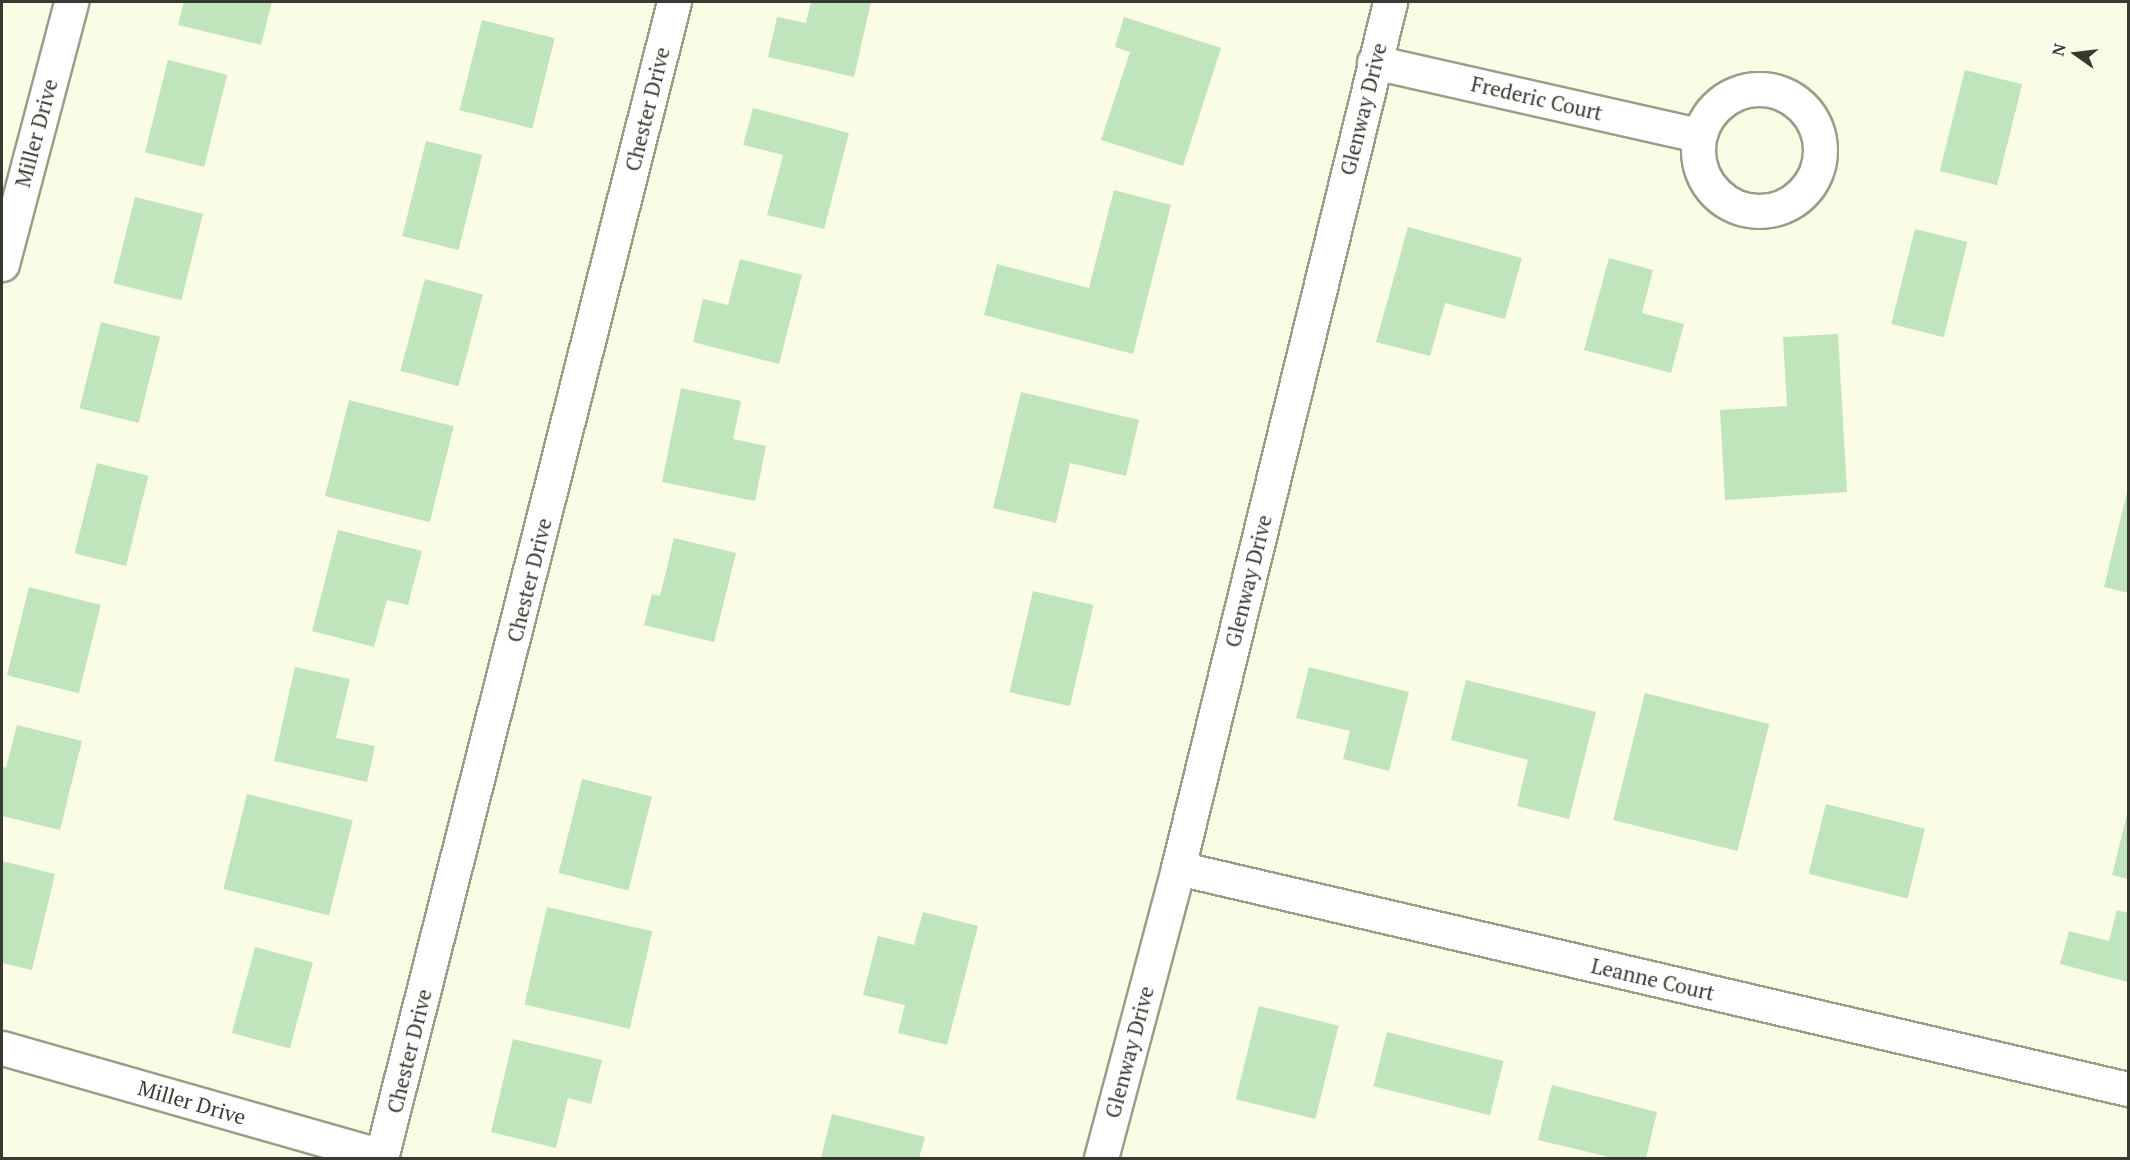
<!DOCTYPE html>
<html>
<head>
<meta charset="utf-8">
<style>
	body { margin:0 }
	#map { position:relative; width:2130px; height:1160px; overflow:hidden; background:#fafce5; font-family:"PT Serif",serif }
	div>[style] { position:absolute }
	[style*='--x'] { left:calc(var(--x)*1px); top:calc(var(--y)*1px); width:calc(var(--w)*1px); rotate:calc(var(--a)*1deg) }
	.building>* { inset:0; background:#c0e4bb; transform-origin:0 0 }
	.roads { filter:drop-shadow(2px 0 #9a9d88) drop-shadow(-2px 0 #9a9d88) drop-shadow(0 2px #9a9d88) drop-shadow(0 -2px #9a9d88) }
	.minor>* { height:33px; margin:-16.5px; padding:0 16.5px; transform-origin:16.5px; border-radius:16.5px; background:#fff }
	.minor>.ring { margin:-16.5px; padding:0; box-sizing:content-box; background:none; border:33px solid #fff; border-radius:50% }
	span { translate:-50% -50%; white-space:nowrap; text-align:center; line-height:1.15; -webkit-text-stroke:4.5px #fff; paint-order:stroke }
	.street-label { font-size:21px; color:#383930 }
	.frame { position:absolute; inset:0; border:3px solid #383930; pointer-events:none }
	.north { position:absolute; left:2046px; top:24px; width:60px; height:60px; -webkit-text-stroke:4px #fff; paint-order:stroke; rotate:284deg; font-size:16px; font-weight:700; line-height:24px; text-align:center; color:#383930 }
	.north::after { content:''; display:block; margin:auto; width:21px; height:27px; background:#383930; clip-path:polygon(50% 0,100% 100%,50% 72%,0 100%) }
</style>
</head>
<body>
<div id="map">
	<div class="building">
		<div style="clip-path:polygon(184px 2px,272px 2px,261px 45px,178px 25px)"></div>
		<div style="clip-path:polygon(811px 2px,871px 2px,854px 77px,768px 57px,777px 17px,806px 23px)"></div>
		<div style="clip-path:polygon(1124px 17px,1221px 48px,1183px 166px,1101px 140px,1130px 52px,1115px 47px)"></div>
		<div style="left:482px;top:20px;width:75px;height:93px;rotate:14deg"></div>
		<div style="left:168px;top:60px;width:61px;height:95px;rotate:14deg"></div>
		<div style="left:1965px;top:70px;width:59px;height:104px;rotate:14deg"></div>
		<div style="clip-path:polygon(753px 108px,849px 133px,824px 229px,767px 215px,783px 155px,743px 145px)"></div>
		<div style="left:426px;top:141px;width:58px;height:98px;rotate:14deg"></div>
		<div style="clip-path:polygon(1114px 190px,1171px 205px,1133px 354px,984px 315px,997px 264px,1089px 288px)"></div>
		<div style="left:135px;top:197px;width:70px;height:89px;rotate:14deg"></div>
		<div style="clip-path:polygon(1408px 227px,1522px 258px,1505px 319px,1445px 303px,1430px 356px,1376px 342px)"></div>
		<div style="left:1915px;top:229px;width:54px;height:98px;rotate:14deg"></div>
		<div style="clip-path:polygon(1609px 258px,1653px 270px,1642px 313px,1684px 324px,1671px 373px,1584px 350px)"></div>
		<div style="clip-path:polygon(740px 259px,802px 275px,779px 364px,693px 342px,703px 299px,728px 305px)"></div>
		<div style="left:425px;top:279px;width:60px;height:95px;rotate:15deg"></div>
		<div style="left:101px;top:322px;width:61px;height:89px;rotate:14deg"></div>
		<div style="clip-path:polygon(1838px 334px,1847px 492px,1725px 500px,1720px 410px,1787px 406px,1783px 337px)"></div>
		<div style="clip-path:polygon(681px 388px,741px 401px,733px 439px,766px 446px,755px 501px,662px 482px)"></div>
		<div style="clip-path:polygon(1021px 392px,1139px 420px,1126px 476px,1070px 463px,1056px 523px,993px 508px)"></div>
		<div style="left:349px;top:400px;width:108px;height:99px;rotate:14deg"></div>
		<div style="left:97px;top:463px;width:53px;height:93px;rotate:14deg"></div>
		<div style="clip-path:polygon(2128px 488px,2128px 593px,2104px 587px)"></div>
		<div style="clip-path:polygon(338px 530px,422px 551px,408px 605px,387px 600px,374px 647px,312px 631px)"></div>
		<div style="clip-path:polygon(674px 538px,736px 553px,714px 642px,644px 625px,652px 594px,660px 596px)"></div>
		<div style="left:29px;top:587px;width:74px;height:91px;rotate:14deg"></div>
		<div style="left:1033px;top:591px;width:62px;height:104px;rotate:13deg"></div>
		<div style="clip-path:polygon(295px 667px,350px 679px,336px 738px,375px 746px,367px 782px,274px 761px)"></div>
		<div style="clip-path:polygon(1309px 667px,1409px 692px,1389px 771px,1343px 759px,1350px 731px,1296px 718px)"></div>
		<div style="clip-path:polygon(1466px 680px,1596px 712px,1569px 819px,1517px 806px,1528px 760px,1451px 740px)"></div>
		<div style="left:1645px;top:693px;width:128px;height:131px;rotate:14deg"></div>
		<div style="clip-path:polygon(17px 725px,82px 741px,60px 830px,2px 816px,2px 766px,6px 768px)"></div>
		<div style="left:582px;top:779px;width:72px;height:97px;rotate:14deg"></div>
		<div style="left:247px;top:794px;width:109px;height:98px;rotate:14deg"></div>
		<div style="left:1826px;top:804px;width:102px;height:72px;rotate:14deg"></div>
		<div style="clip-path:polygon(2128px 811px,2128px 879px,2112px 875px)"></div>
		<div style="clip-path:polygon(2px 861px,55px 874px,32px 970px,2px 963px)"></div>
		<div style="left:547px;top:907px;width:108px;height:100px;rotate:13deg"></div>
		<div style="clip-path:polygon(2117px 910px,2128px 913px,2128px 982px,2060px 964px,2069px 931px,2109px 941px)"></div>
		<div style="clip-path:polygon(923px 912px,978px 926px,947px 1045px,898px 1033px,905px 1005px,863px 995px,878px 936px,914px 945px)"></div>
		<div style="left:255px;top:947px;width:60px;height:89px;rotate:15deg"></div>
		<div style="left:1259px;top:1006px;width:82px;height:96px;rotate:14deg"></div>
		<div style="left:1387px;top:1032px;width:120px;height:56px;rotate:14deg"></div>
		<div style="clip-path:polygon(513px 1039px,602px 1060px,591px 1104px,568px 1098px,556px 1148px,491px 1132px)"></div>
		<div style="clip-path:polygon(1552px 1085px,1657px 1112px,1646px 1158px,1613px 1158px,1538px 1140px)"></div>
		<div style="clip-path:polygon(832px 1114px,925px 1137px,919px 1158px,821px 1158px)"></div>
	</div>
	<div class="roads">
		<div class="minor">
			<div style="--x:1374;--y:62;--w:333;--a:12.7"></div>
			<div class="ring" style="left:1698px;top:89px;width:89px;height:89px"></div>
			<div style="--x:2;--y:264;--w:271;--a:-75.2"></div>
			<div style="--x:1178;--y:868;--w:975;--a:13.1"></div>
			<div style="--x:2;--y:1048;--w:395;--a:15.9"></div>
			<div style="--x:381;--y:1158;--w:1193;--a:-75.78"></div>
			<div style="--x:1101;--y:1158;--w:300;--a:-75.1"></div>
			<div style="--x:1178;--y:868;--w:892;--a:-76.24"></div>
		</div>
	</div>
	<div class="street-label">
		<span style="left:1537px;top:98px;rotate:13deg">Frederic Court</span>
		<span style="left:647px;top:109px;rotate:-76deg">Chester Drive</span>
		<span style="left:1363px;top:109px;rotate:-76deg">Glenway Drive</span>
		<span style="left:36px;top:133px;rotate:-75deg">Miller Drive</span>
		<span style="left:529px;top:580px;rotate:-76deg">Chester Drive</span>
		<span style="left:1248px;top:581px;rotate:-76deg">Glenway Drive</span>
		<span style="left:1653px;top:979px;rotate:13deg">Leanne Court</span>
		<span style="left:409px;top:1051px;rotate:-76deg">Chester Drive</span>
		<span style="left:1129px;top:1052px;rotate:-75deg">Glenway Drive</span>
		<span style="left:192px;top:1102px;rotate:16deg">Miller Drive</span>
	</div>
	<div class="frame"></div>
	<div class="north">N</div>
</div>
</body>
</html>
